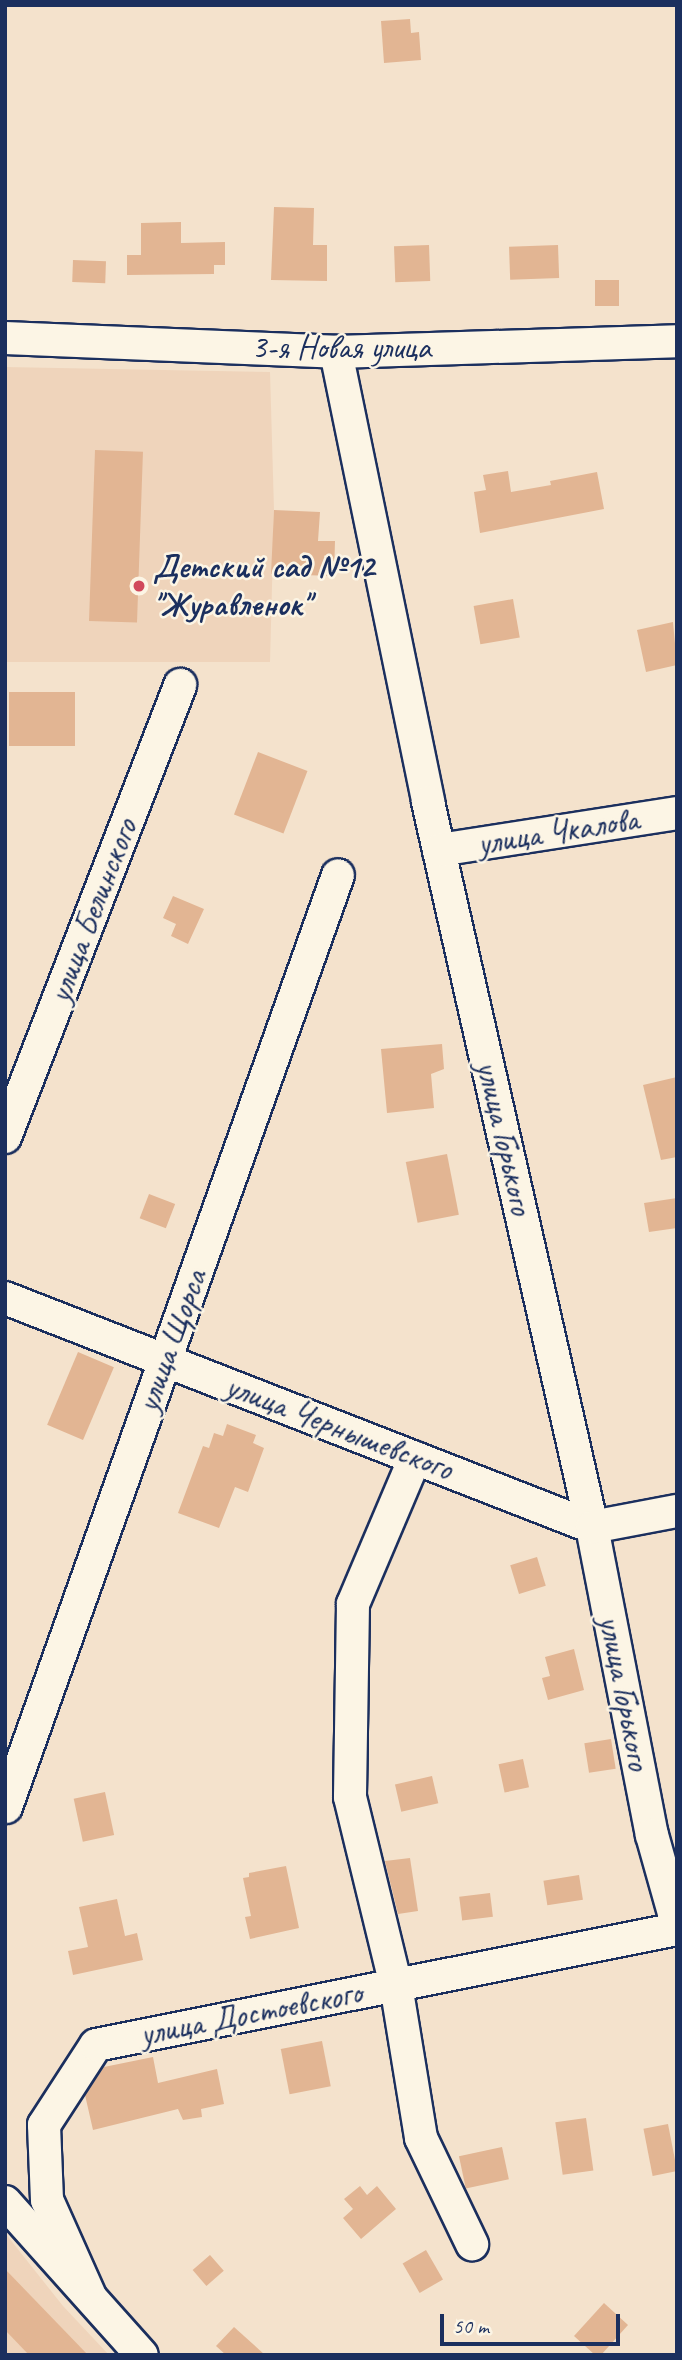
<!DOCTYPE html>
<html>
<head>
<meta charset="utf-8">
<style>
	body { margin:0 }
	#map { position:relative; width:682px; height:2360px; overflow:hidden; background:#f4e2cc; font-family:Caveat,sans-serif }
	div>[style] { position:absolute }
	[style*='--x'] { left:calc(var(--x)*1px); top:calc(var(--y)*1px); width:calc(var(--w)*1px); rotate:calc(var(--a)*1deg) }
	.built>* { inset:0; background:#efd4bb }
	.building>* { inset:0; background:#e2b593; transform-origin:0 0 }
	.roads { filter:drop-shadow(2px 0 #1b2f5e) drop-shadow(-2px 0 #1b2f5e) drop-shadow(0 2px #1b2f5e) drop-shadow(0 -2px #1b2f5e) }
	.minor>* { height:32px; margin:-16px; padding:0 16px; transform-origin:16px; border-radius:16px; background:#fcf5e5 }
	.dots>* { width:19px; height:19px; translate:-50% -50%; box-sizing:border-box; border:4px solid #fcf5e5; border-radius:50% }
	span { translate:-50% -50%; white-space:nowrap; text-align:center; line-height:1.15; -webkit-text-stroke:5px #fcf5e5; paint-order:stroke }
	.street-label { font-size:33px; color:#1b2f5e }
	.poi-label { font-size:33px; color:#1b2f5e; font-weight:700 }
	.left { translate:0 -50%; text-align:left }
	.frame { position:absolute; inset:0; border:7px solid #1b2f5e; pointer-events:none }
	.scale { position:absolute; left:440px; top:2314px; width:180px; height:32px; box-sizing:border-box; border:4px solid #1b2f5e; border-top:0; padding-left:9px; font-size:21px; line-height:24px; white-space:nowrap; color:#1b2f5e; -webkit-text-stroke:5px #fcf5e5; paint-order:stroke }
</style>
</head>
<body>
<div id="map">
	<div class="built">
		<div style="clip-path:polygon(5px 367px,270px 372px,274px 510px,270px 662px,5px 662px)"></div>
		<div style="clip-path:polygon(5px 2233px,63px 2306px,109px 2355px,5px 2355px)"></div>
	</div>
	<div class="building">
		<div style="clip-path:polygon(410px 19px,411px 33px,419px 32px,421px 60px,384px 63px,381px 21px)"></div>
		<div style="clip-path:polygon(274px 207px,314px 208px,313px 245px,327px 245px,327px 281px,271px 280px)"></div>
		<div style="clip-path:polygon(181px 222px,181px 243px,225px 242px,225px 265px,214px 265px,214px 274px,127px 275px,127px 255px,141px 255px,141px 223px)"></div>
		<div style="left:429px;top:245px;width:36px;height:35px;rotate:88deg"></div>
		<div style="left:558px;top:245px;width:33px;height:49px;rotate:88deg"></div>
		<div style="left:73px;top:260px;width:33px;height:22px;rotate:2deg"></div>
		<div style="left:595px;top:280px;width:24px;height:26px"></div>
		<div style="left:95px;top:450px;width:48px;height:171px;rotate:2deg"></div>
		<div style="clip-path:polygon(508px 471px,511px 492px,551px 485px,550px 481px,597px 472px,604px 509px,480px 533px,474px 492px,486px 490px,483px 475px)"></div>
		<div style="clip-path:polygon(274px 510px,320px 512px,318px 541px,335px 541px,334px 576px,271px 574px)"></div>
		<div style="left:513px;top:599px;width:39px;height:40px;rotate:80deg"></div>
		<div style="clip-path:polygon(673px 622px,677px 665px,646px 672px,637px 630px)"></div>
		<div style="left:9px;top:692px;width:66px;height:54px"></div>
		<div style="left:258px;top:752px;width:53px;height:67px;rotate:21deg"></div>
		<div style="clip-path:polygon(173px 896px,204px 909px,188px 944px,171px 936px,176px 924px,163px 918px)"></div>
		<div style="clip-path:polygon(442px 1044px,444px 1069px,431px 1074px,434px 1108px,387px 1113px,381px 1049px)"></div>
		<div style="clip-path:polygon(677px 1077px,677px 1157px,661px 1160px,643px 1085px)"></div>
		<div style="left:447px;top:1154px;width:62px;height:42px;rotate:79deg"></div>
		<div style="left:149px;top:1194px;width:28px;height:26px;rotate:21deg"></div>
		<div style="clip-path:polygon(677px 1198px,677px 1228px,649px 1232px,644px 1203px)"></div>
		<div style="left:78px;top:1352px;width:39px;height:79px;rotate:23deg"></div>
		<div style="clip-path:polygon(227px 1424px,256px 1435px,253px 1443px,264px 1448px,248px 1492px,235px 1487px,219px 1528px,178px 1513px,203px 1446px,209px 1448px,214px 1433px,223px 1436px)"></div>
		<div style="left:537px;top:1557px;width:30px;height:28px;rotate:73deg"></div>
		<div style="clip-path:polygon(574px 1649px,584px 1690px,548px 1700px,542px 1678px,550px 1676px,545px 1657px)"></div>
		<div style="left:611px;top:1739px;width:30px;height:27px;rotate:81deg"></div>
		<div style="left:523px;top:1759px;width:29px;height:25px;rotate:78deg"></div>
		<div style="left:432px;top:1776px;width:28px;height:38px;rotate:77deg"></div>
		<div style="left:105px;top:1792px;width:44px;height:32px;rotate:78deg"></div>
		<div style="clip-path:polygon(410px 1858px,418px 1911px,398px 1914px,385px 1861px)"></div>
		<div style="clip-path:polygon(286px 1866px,299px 1928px,250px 1939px,245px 1917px,251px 1916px,243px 1878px,249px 1877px,249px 1873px)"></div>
		<div style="left:579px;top:1875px;width:25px;height:36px;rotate:81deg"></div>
		<div style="left:490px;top:1893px;width:24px;height:31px;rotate:83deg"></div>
		<div style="clip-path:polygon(117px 1899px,125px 1936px,137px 1933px,143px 1960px,73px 1975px,68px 1951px,88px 1947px,79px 1907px)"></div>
		<div style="left:322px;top:2041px;width:46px;height:42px;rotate:79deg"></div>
		<div style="clip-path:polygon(153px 2057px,158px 2083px,217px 2069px,224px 2104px,201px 2109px,202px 2117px,183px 2120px,178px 2109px,93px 2130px,85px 2095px,104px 2067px)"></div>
		<div style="left:586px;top:2118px;width:53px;height:31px;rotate:82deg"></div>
		<div style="left:668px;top:2124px;width:48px;height:25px;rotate:79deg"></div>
		<div style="left:502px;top:2147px;width:33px;height:44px;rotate:78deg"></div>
		<div style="clip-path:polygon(360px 2186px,367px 2195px,377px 2186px,396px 2209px,361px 2239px,343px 2218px,353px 2209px,344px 2199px)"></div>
		<div style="left:426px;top:2250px;width:34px;height:27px;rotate:60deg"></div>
		<div style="left:210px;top:2255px;width:21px;height:23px;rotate:49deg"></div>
		<div style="clip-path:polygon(5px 2269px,88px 2355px,29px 2355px,5px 2330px)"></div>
		<div style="clip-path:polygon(604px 2303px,628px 2325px,601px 2355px,595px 2355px,574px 2336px)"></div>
		<div style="clip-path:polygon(234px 2327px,265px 2355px,226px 2355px,216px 2346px)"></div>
	</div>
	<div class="roads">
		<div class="minor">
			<div style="--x:5;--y:338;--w:331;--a:2.4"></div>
			<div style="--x:336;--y:352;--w:341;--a:-1.8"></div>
			<div style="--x:336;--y:352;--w:459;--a:78.4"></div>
			<div style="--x:428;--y:802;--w:743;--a:77.25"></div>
			<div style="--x:592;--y:1527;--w:314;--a:79"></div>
			<div style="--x:652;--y:1835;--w:92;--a:74.3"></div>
			<div style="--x:439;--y:850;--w:241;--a:-8.8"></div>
			<div style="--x:5;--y:1137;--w:485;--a:-68.8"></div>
			<div style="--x:5;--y:1298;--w:630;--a:21.31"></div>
			<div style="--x:592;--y:1527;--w:86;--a:-10.7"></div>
			<div style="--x:415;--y:1458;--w:159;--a:113"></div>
			<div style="--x:353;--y:1604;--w:193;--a:90.9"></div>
			<div style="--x:350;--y:1797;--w:194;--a:76.3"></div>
			<div style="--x:396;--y:1985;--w:155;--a:80.7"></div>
			<div style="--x:421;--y:2138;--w:118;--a:64.3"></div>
			<div style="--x:6;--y:1807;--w:989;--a:-70.39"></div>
			<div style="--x:5;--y:2202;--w:205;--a:48.2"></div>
			<div style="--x:90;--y:2296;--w:105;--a:-114.1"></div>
			<div style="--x:47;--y:2200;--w:75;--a:-92.3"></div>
			<div style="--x:44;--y:2125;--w:95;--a:-57"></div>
			<div style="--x:96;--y:2045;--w:592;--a:-11.29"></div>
		</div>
	</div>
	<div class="dots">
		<div style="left:139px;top:586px;background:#d1495b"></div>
	</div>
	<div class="street-label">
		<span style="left:341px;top:348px">3-я Новая улица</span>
		<span style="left:558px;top:832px;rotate:-9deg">улица Чкалова</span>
		<span style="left:93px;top:911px;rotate:-69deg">улица Белинского</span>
		<span style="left:504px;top:1138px;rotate:77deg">улица Горького</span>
		<span style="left:172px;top:1341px;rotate:-70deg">улица Щорса</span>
		<span style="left:339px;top:1428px;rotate:21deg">улица Чернышевского</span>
		<span style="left:624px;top:1693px;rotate:79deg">улица Горького</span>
		<span style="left:251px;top:2014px;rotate:-11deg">улица Достоевского</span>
	</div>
	<div class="poi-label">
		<span class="left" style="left:153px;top:586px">Детский сад №12<br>"Журавленок"</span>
	</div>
	<div class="frame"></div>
	<div class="scale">50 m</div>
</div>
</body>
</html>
